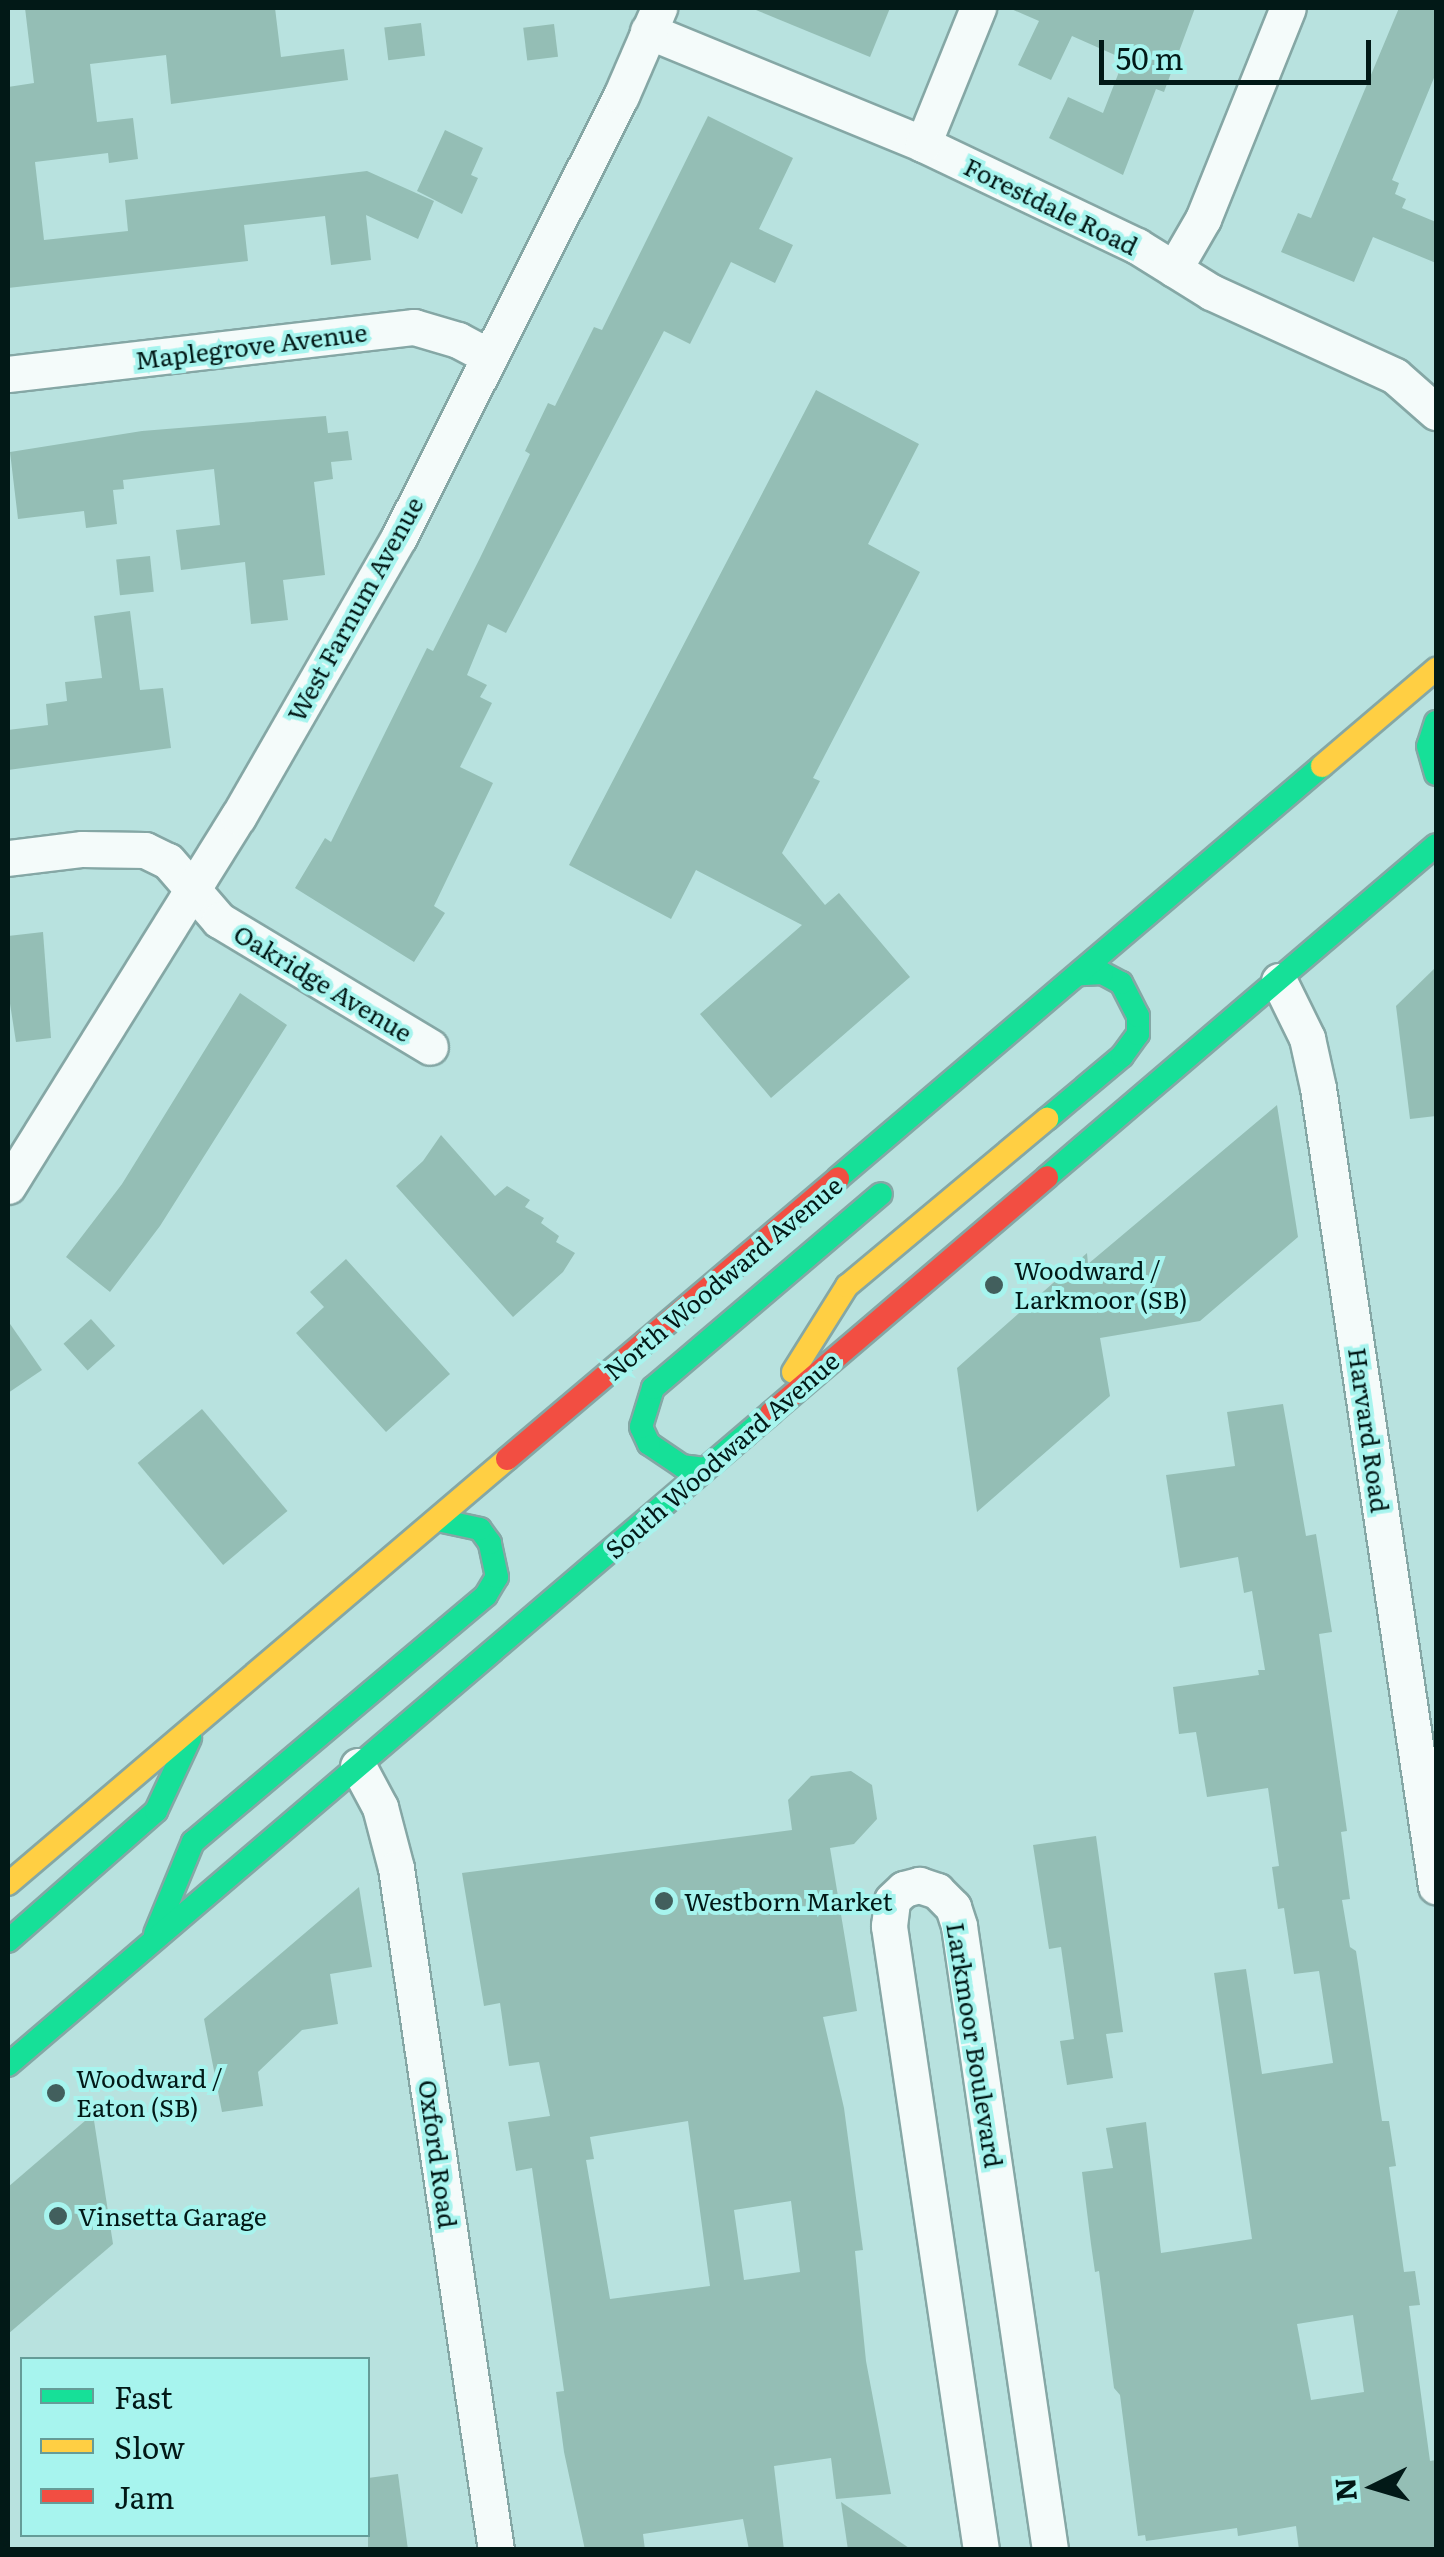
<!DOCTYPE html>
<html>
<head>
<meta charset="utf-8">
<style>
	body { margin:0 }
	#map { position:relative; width:1444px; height:2557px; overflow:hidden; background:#b8e2df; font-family:Literata,serif }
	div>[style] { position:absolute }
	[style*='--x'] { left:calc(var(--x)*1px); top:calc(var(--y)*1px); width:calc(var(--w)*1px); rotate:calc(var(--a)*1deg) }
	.building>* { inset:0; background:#94beb5; transform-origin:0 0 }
	.roads { filter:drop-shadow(2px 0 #85a7a5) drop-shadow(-2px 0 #85a7a5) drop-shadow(0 2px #85a7a5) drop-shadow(0 -2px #85a7a5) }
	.street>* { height:35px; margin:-17.5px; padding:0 17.5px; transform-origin:17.5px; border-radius:17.5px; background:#f4fbfa }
	.fast>* { height:22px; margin:-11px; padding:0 11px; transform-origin:11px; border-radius:11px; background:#16e098 }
	.slow>* { height:22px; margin:-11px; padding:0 11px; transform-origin:11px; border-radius:11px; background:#ffcf43 }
	.jam>* { height:22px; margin:-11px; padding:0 11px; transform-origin:11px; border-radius:11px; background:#f24e42 }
	.dots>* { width:28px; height:28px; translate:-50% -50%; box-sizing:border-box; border:5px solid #a7f4ee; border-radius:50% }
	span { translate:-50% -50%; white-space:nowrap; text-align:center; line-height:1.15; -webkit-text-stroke:8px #a7f4ee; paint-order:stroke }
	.street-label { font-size:25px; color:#021917 }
	.poi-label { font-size:25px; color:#021917 }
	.left { translate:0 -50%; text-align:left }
	.frame { position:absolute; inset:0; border:10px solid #021917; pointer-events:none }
	.legend { position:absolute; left:20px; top:2357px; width:350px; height:180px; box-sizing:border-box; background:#a7f4ee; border:2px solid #659c98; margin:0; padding:12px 18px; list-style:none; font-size:30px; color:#021917 }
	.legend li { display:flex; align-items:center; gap:20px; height:50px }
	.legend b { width:50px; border:2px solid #659c98 }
	.north { position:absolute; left:1324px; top:2437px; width:100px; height:100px; -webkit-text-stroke:8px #a7f4ee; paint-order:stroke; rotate:265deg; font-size:28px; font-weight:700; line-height:40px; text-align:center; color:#021917 }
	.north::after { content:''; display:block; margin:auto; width:35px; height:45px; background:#021917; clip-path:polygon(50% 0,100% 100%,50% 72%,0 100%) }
	.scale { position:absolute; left:1099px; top:40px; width:272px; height:45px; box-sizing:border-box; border:5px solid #021917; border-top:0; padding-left:12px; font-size:30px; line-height:35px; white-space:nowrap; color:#021917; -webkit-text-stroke:8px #a7f4ee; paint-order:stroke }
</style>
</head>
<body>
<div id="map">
	<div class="building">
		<div style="clip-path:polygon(25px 8px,275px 8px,281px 57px,344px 49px,348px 80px,171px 104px,166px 55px,90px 64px,97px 122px,133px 118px,138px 159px,109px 163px,108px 153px,35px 162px,44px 240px,128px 231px,125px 200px,367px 171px,434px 201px,418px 239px,366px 215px,371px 260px,331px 265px,325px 216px,244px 225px,248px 261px,8px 288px,8px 87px,34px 83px)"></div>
		<div style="clip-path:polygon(751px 8px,890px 8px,870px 57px)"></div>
		<div style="clip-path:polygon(1009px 8px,1195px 8px,1164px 92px,1156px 89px,1123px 175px,1049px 138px,1068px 97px,1103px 113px,1124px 59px,1072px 36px,1051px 80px,1018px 65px,1039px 21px)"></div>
		<div style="clip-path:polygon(1399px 8px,1436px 8px,1436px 73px,1392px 180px,1399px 183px,1395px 194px,1406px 199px,1402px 208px,1436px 222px,1436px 263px,1373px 237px,1354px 282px,1281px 252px,1298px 213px,1311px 218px)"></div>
		<div style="left:421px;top:23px;width:33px;height:37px;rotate:83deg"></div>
		<div style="left:554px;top:24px;width:33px;height:31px;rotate:83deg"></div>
		<div style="clip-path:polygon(708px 116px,793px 158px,759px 229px,793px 245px,775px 283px,731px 262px,690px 344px,664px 331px,506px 633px,488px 624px,467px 675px,487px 685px,480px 697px,492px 703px,460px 767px,493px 783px,434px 906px,445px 913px,414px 962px,295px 888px,325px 838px,331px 842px,427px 648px,433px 651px,480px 558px,530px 454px,525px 451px,548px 403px,555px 406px,594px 327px,602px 330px)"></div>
		<div style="clip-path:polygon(445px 130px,483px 148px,471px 175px,478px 178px,462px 214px,417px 191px)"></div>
		<div style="clip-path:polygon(816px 390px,919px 444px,868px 544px,920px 572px,813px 778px,820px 781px,782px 853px,825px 905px,839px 893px,910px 977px,771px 1098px,700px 1014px,802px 925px,696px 870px,671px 919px,569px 865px)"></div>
		<div style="clip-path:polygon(326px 416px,328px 433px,348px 431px,352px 460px,331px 462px,333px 479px,314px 482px,325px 575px,283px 580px,288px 620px,251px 624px,245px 562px,181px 570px,176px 530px,220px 525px,214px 469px,123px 480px,124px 489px,113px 490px,117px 524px,86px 528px,84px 511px,18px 519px,10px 452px,142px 431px)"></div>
		<div style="left:150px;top:556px;width:36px;height:34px;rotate:84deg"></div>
		<div style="clip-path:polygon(130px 611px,140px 690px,163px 688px,171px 748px,8px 770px,8px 730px,48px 725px,46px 704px,67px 701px,65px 682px,102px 678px,94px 616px)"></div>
		<div style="clip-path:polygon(43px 932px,51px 1038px,16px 1042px,8px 991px,8px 936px)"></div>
		<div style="clip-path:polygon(1436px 967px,1436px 1116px,1410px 1119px,1396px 1006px)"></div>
		<div style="clip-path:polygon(240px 993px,287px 1025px,160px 1226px,110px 1292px,66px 1257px,122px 1184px)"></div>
		<div style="clip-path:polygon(1277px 1105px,1298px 1237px,1200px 1321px,1100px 1338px,1110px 1396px,977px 1512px,957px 1368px,1087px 1253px,1088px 1264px)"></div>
		<div style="clip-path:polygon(441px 1135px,495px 1196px,507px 1186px,530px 1200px,525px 1207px,544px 1218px,541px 1223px,559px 1236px,556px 1242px,575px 1253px,563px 1272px,513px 1317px,396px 1186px,423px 1161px)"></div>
		<div style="clip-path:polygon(346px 1259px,450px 1374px,386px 1432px,296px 1333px,324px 1307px,310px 1292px)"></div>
		<div style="left:91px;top:1319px;width:36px;height:37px;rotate:48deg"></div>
		<div style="clip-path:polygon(8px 1321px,42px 1370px,8px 1393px)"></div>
		<div style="clip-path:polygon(evenodd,1283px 1404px,1306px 1536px,1316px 1534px,1332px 1632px,1319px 1634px,1347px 1831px,1341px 1832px,1350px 1899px,1342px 1900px,1350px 1947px,1356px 1951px,1382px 2121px,1389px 2121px,1396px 2166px,1389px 2167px,1404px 2272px,1415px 2271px,1420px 2305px,1409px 2306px,1430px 2461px,1436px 2460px,1436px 2550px,1299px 2550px,1296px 2526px,1238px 2536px,1237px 2528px,1146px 2541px,1145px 2535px,1138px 2536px,1120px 2395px,1114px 2388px,1099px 2271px,1095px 2272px,1091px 2244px,1082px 2172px,1113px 2168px,1106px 2128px,1146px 2122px,1161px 2253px,1252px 2239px,1214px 1973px,1246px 1969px,1262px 2074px,1333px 2063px,1319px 1971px,1294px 1974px,1284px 1908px,1278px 1909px,1272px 1867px,1279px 1866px,1268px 1788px,1207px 1797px,1196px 1732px,1179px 1734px,1173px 1687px,1259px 1675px,1258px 1670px,1265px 1670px,1252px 1591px,1244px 1593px,1238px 1557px,1180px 1568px,1166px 1475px,1235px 1466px,1227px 1412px,1283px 1404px,1353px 2315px,1364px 2392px,1311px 2400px,1297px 2324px,1353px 2315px)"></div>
		<div style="left:202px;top:1409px;width:133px;height:84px;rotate:50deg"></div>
		<div style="clip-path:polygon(evenodd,851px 1771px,872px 1785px,877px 1819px,854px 1844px,830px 1848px,857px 2011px,823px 2017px,844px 2108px,863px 2250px,855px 2251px,866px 2361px,891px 2494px,836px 2499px,831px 2458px,774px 2466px,784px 2550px,749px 2550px,743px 2519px,643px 2534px,645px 2550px,585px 2550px,564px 2452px,556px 2392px,564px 2391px,532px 2168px,516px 2171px,508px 2122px,550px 2116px,539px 2062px,509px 2066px,500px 2003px,484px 2006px,462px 1873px,792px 1830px,788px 1800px,811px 1776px,851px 1771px,688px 2121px,710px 2286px,610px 2299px,586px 2160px,594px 2159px,590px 2137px,688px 2121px,851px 1771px,791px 2201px,800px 2272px,744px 2280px,734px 2210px,791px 2201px)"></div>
		<div style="clip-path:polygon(1096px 1836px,1123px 2032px,1106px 2034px,1113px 2078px,1067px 2085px,1060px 2041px,1074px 2039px,1061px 1947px,1049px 1949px,1033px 1845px)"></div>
		<div style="clip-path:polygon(359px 1887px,372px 1967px,330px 1974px,338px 2024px,302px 2030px,258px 2072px,263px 2106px,222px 2112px,204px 2019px)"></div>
		<div style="clip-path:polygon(93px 2114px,113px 2244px,8px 2334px,8px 2187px)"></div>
		<div style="clip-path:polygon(398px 2474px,408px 2550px,368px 2550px,368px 2478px)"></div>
		<div style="clip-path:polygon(841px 2502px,912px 2550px,848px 2550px)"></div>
	</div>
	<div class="roads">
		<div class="street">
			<div style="--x:648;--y:31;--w:297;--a:22.3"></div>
			<div style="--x:923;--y:144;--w:237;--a:25.5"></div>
			<div style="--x:1137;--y:246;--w:87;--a:31.9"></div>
			<div style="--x:1211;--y:292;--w:202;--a:24.5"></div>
			<div style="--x:1395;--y:376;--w:55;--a:41.3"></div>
			<div style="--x:923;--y:144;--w:147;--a:-68"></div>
			<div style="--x:1174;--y:269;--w:58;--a:-59.9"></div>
			<div style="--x:1203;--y:219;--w:227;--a:-68.1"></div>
			<div style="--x:8;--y:374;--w:409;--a:-6.6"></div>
			<div style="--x:414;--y:327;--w:46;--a:16.5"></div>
			<div style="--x:458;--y:340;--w:36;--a:28"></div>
			<div style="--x:8;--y:858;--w:75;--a:-6.9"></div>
			<div style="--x:82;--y:849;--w:63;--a:0.9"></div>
			<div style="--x:145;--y:850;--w:25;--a:26"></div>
			<div style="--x:168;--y:861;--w:78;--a:49.2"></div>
			<div style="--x:219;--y:920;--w:246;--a:31"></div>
			<div style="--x:1279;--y:981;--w:64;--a:63.8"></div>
			<div style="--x:1307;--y:1038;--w:51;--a:77.6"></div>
			<div style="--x:1318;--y:1088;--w:807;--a:81.59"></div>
			<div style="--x:8;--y:1186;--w:435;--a:-58.1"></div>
			<div style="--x:238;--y:817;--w:323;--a:-60.1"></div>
			<div style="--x:399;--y:537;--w:494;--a:-63.3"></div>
			<div style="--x:621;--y:96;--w:96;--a:-66.6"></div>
			<div style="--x:358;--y:1766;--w:47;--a:61.8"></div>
			<div style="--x:380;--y:1807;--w:63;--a:75.3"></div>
			<div style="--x:396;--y:1868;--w:689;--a:81.66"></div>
			<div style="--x:981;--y:2550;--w:631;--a:-98.39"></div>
			<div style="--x:889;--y:1926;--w:26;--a:-83"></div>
			<div style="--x:892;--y:1900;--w:16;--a:-43"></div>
			<div style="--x:904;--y:1889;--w:16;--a:-15"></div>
			<div style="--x:919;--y:1885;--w:19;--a:18"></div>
			<div style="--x:937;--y:1891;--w:23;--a:45"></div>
			<div style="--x:953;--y:1907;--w:20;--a:72"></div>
			<div style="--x:959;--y:1926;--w:631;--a:81.7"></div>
		</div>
		<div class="fast">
			<div style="--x:1436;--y:722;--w:25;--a:108"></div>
			<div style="--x:1428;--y:746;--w:29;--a:74"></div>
			<div style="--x:1047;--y:1119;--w:98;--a:-40"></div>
			<div style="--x:1122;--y:1056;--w:27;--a:-54"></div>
			<div style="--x:1138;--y:1034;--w:18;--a:-90"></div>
			<div style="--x:1138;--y:1016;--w:37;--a:-117"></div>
			<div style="--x:1121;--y:983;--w:21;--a:-152"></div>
			<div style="--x:1102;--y:973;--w:22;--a:177"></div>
			<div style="--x:1047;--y:1177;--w:511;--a:-40.48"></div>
			<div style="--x:838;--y:1178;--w:636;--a:-40.41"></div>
			<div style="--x:705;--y:1469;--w:23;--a:-173"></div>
			<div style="--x:682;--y:1466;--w:40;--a:-146"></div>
			<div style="--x:649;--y:1444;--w:19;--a:-115"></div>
			<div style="--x:641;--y:1427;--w:41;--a:-72.9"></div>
			<div style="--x:653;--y:1388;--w:299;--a:-40.4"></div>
			<div style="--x:155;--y:1934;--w:100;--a:-67.6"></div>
			<div style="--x:193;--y:1842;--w:383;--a:-40.1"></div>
			<div style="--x:486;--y:1595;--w:21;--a:-59"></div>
			<div style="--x:497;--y:1577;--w:35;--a:-102"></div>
			<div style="--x:490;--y:1543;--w:17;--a:-126"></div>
			<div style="--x:480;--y:1529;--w:43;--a:-167.9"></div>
			<div style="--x:8;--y:1941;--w:197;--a:-41.3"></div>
			<div style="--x:156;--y:1811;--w:81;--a:-65"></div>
			<div style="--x:8;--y:2065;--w:1004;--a:-40.51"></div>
		</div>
		<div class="slow">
			<div style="--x:1322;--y:766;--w:150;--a:-40.4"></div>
			<div style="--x:793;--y:1372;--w:102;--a:-57.9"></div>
			<div style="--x:847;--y:1286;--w:261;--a:-39.9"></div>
			<div style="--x:8;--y:1884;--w:655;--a:-40.42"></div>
		</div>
		<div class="jam">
			<div style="--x:771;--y:1413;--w:363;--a:-40.5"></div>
			<div style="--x:507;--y:1459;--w:434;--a:-40.3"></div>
		</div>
	</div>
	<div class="dots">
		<div style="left:994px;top:1285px;background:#425f5d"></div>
		<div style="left:664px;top:1901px;background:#425f5d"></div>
		<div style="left:56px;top:2093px;background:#425f5d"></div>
		<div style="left:58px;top:2216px;background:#425f5d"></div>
	</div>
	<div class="street-label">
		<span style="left:1051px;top:206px;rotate:26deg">Forestdale Road</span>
		<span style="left:251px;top:346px;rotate:-7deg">Maplegrove Avenue</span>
		<span style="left:355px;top:609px;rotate:-61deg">West Farnum Avenue</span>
		<span style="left:323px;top:983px;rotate:31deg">Oakridge Avenue</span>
		<span style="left:723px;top:1278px;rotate:-40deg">North Woodward Avenue</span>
		<span style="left:1369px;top:1430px;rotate:82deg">Harvard Road</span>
		<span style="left:722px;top:1455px;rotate:-41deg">South Woodward Avenue</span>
		<span style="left:975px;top:2045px;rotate:81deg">Larkmoor Boulevard</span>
		<span style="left:438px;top:2154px;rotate:82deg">Oxford Road</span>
	</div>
	<div class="poi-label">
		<span class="left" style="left:1014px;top:1285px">Woodward /<br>Larkmoor (SB)</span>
		<span class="left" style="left:684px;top:1901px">Westborn Market</span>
		<span class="left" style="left:76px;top:2093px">Woodward /<br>Eaton (SB)</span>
		<span class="left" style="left:78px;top:2216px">Vinsetta Garage</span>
	</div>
	<div class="frame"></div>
	<ul class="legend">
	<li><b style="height:12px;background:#16e098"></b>Fast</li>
	<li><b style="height:12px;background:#ffcf43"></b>Slow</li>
	<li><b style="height:12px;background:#f24e42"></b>Jam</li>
	</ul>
	<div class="north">N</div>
	<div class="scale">50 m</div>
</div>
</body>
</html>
